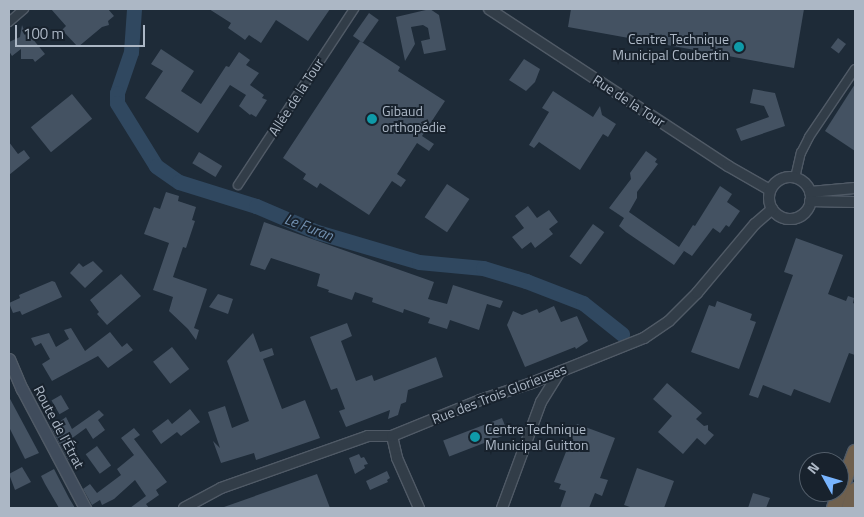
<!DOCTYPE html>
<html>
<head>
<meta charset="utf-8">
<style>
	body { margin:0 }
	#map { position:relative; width:864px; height:517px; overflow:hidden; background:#1e2b38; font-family:"Titillium Web",sans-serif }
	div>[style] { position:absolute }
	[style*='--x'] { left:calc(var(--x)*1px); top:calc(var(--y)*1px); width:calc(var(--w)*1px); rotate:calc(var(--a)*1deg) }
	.river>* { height:15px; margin:-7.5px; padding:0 7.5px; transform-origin:7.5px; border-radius:7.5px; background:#304860 }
	.building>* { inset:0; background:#445262; transform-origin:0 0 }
	.roads { filter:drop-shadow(1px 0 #505a66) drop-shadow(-1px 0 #505a66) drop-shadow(0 1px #505a66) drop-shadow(0 -1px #505a66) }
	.minor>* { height:8px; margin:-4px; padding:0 4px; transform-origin:4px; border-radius:4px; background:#323d48 }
	.tertiary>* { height:10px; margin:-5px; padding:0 5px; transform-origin:5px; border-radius:5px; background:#323d48 }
	.tertiary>.ring { margin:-5px; padding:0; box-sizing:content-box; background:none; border:10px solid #323d48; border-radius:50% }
	.secondary>* { height:11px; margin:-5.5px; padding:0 5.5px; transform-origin:5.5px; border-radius:5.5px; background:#404c5c }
	.motorway>* { height:14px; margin:-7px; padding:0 7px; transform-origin:7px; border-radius:7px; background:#6f604e }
	.dots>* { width:14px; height:14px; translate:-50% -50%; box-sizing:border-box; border:2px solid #18222d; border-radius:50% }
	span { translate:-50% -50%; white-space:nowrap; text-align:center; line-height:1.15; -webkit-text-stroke:4px #18222d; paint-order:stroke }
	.poi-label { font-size:14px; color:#acb7c5 }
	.right { translate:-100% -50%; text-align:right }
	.left { translate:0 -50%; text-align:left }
	.street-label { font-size:14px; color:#acb7c5 }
	.water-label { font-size:15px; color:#7290b0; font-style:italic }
	.frame { position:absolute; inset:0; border:10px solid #acb7c5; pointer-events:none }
	.north { position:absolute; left:799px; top:452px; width:50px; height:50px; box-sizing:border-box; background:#18222d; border:1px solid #535e6a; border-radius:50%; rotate:309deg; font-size:14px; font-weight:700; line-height:20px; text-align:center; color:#acb7c5 }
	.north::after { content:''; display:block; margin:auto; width:18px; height:22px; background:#78b4fe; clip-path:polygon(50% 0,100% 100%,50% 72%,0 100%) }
	.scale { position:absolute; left:15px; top:25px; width:130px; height:22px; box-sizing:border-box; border:2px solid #acb7c5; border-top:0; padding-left:6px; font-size:15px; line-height:18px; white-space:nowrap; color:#acb7c5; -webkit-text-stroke:4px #18222d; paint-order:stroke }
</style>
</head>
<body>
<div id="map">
	<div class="river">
		<div style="--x:134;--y:9;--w:43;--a:94"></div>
		<div style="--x:131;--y:52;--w:43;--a:108.9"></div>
		<div style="--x:117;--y:93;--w:10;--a:90"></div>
		<div style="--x:117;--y:103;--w:74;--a:58.2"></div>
		<div style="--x:156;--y:166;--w:28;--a:35"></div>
		<div style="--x:179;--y:182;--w:81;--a:17.3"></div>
		<div style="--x:256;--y:206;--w:66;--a:23.1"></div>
		<div style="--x:317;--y:232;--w:106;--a:16.4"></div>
		<div style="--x:419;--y:262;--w:64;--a:5.4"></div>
		<div style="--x:483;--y:268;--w:45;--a:16.8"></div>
		<div style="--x:526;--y:281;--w:61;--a:21.1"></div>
		<div style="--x:583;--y:303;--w:50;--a:38.5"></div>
	</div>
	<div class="building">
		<div style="clip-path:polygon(51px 9px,108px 9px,114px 16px,108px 21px,109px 25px,102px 27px,78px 47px,62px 30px,66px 26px)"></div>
		<div style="clip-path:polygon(209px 9px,330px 9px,308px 41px,276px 20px,261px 43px,249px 35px,245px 40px,241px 37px,228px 28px,231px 23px)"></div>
		<div style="clip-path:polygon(430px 9px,439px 15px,446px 50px,424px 54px,421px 41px,430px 39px,428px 28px,423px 25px,411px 27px,415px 44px,405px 61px,396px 17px)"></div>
		<div style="clip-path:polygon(571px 9px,804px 9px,794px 68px,568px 27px)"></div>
		<div style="left:369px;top:13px;width:12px;height:28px;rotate:35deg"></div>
		<div style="clip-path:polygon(22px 25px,26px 36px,32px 38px,45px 54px,35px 62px,33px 59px,21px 59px,21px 49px,12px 56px,9px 51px,9px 42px,20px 37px)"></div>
		<div style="left:838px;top:38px;width:10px;height:12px;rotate:37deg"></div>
		<div style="clip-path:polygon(360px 41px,400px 67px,398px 71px,445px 101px,422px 136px,434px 144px,429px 151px,417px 143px,397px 174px,406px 180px,401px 187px,392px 181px,369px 215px,320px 183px,317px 188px,303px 179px,306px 174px,283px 158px)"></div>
		<div style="clip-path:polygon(161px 49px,194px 71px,181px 91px,201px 104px,226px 66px,229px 67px,239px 52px,250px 60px,246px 65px,259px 73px,250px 85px,264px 95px,262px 98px,267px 100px,256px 117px,251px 114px,250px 115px,239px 106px,246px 95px,230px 85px,198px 133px,145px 98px,163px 71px,151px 64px)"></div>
		<div style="clip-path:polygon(524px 59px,540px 69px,535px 82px,526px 91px,509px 80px)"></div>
		<div style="clip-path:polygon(855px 84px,855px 151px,825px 131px)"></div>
		<div style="clip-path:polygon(753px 89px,775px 93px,785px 126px,741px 141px,736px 129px,769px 117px,764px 106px,750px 103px)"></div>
		<div style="clip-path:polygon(553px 91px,593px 117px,600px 106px,602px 115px,616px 124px,608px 137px,603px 134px,580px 170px,539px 142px,534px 148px,529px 145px,549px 112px,542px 108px)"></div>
		<div style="left:72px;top:94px;width:32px;height:53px;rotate:51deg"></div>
		<div style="clip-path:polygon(9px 142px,18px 154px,24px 150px,30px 158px,9px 175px)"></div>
		<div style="clip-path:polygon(646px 151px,657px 159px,655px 162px,658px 164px,637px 192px,637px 198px,629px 212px,679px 247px,693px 225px,695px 226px,720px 186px,732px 194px,727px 202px,740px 211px,729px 227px,726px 225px,720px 233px,713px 228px,692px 256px,681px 249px,684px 251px,674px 265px,626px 232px,619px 226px,624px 218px,609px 208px,631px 179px,630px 173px)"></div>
		<div style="left:199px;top:152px;width:27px;height:13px;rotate:31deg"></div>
		<div style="left:447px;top:184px;width:27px;height:40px;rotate:34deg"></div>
		<div style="clip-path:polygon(166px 192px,179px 196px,178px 201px,196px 207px,192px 220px,195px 221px,186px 248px,183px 247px,173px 277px,207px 289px,194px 328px,199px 330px,196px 340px,188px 329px,169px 311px,173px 297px,153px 290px,169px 243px,144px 234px,154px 207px,160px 209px)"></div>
		<div style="clip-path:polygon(528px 206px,537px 218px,549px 210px,558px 222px,549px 229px,553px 234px,535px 248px,531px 242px,522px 249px,512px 237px,524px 228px,515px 216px)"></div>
		<div style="clip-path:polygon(264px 222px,434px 282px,428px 299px,447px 304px,453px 285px,503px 301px,500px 308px,487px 304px,479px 330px,450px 320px,447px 329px,428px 323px,430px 318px,404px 309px,403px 313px,372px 302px,373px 298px,355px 292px,352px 300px,328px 292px,329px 290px,317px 286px,320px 274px,271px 258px,265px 270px,250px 265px)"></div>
		<div style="left:593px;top:224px;width:14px;height:40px;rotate:36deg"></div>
		<div style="clip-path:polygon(796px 238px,843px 255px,828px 294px,846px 301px,848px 296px,854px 298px,853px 303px,855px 304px,855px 355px,849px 353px,830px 403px,794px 389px,791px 396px,763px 385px,758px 398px,749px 395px,793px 275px,784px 272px)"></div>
		<div style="clip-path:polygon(93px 261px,103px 271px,85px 288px,70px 273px,79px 263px,83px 267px)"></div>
		<div style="clip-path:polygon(121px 274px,141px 296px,107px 325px,97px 314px,99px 312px,90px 300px)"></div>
		<div style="clip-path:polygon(52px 281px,55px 282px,62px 297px,22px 315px,20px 311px,13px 313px,9px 303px,20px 298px,19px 295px)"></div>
		<div style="clip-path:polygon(218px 294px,233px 299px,228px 314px,209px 307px)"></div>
		<div style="clip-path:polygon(717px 301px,752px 314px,750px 320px,756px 322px,739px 369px,691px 352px,709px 305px,715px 307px)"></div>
		<div style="clip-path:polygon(554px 306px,561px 322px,577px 316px,588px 341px,576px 349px,575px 347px,525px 367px,507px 325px,513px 311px,522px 315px,537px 309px,539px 313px)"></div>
		<div style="clip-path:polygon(347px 323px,352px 336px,341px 341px,356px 381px,372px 375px,374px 381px,436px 357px,443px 377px,408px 390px,406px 402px,401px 404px,398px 415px,388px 419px,390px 410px,346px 427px,339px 411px,345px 409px,337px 388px,331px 390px,310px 337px)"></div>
		<div style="clip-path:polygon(71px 328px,85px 351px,110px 332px,122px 347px,127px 343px,133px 350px,108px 368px,98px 356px,52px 381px,42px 364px,50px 359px,41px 343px,35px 346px,31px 338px,49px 333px,56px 347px,69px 339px,64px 330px)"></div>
		<div style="clip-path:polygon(253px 333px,260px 352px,272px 348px,274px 355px,263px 359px,282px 409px,305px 400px,320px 438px,256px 460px,254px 453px,221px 463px,213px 441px,220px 448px,208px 412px,225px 406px,232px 428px,249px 421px,227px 361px)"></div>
		<div style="left:172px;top:347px;width:28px;height:24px;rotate:52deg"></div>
		<div style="clip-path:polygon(667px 383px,702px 413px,696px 419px,704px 426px,708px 425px,708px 430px,714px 435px,705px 445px,697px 438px,683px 454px,658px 432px,672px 416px,653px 399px)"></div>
		<div style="left:61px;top:395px;width:16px;height:11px;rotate:60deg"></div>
		<div style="clip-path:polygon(9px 397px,39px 453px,25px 459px,9px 427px)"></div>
		<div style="clip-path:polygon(190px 409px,200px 422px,181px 436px,177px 432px,161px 444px,152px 431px,168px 419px,172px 424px)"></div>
		<div style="clip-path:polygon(99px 410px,104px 415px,98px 420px,105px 430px,93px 439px,86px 428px,71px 439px,74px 445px,69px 447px,74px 457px,68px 460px,51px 428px,66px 417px,72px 429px)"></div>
		<div style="left:502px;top:418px;width:17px;height:63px;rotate:69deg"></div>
		<div style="clip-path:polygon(577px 424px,615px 438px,600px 478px,608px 480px,602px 496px,595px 493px,589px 508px,560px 508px,566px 491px,559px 489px,561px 484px,554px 482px)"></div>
		<div style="clip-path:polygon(134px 428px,140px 435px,134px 439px,167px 482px,156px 490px,159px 495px,146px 504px,149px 508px,130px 508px,146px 496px,135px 480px,114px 499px,102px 505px,100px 500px,92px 505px,83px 489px,90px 484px,97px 493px,121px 475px,117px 469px,134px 455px,121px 438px)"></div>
		<div style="left:97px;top:446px;width:24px;height:14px;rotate:54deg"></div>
		<div style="clip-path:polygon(359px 454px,361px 458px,364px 457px,368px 464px,364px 465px,365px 468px,355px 474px,349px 458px)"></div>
		<div style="clip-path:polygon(22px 467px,31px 482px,15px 490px,9px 474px)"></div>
		<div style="clip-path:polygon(637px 468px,674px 481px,664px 508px,633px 508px,624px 505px)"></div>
		<div style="clip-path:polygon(54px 469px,69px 498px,75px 508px,59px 508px,45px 484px,41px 476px)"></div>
		<div style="clip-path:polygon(387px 471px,390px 478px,387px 480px,388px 482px,370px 490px,366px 481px)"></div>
		<div style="clip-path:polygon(317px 474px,330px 508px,224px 508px,224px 507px)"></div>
		<div style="clip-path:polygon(753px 493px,770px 498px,766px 508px,748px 508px)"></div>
	</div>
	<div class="roads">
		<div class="minor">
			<div style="--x:9;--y:22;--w:20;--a:-41"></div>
			<div style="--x:795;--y:178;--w:26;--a:-77"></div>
			<div style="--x:801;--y:153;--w:18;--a:-63"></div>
			<div style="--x:809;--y:137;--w:82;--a:-55.9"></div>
			<div style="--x:238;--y:185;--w:211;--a:-56.6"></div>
		</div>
		<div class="tertiary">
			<div style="--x:489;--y:9;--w:286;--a:33.3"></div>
			<div style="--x:728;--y:166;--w:48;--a:29.7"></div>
			<div class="ring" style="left:769px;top:177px;width:32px;height:32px"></div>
			<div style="--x:810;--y:192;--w:45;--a:-5.1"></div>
			<div style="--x:810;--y:201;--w:45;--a:1.3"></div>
			<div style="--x:392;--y:436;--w:23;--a:77"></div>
			<div style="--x:397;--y:458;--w:55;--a:66.3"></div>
			<div style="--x:184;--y:508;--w:42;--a:-28.4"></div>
			<div style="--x:221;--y:488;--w:156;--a:-19.5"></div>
			<div style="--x:368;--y:436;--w:24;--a:0"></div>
			<div style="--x:392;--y:436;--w:95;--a:-22.2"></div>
			<div style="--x:480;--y:400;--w:52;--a:-18.1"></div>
			<div style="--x:529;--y:384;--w:124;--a:-21.8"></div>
			<div style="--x:644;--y:338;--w:30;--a:-34"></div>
			<div style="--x:669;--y:321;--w:40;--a:-45"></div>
			<div style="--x:697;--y:293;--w:90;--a:-50"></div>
			<div style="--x:755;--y:224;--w:23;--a:-41"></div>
			<div style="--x:502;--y:508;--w:113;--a:-69.8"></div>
			<div style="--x:541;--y:402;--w:36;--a:-58"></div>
		</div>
		<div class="secondary">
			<div style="--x:9;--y:359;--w:33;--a:67"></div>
			<div style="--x:22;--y:389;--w:135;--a:62.1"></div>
		</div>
		<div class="motorway">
			<div style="--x:834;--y:508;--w:60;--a:-69.4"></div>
			<div style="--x:849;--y:508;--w:19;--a:-72"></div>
		</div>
	</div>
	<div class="dots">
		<div style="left:739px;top:47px;background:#0f9aa8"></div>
		<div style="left:372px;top:119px;background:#0f9aa8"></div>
		<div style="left:475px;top:437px;background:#0f9aa8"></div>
	</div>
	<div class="poi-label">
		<span class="right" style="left:729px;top:47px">Centre Technique<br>Municipal Coubertin</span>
		<span class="left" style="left:382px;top:119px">Gibaud<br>orthopédie</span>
		<span class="left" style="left:485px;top:437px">Centre Technique<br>Municipal Guitton</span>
	</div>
	<div class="street-label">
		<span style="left:296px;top:97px;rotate:-57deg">Allée de la Tour</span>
		<span style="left:629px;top:101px;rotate:33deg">Rue de la Tour</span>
		<span style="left:499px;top:394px;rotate:-21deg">Rue des Trois Glorieuses</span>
		<span style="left:59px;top:427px;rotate:62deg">Route de l'Étrat</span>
	</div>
	<div class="water-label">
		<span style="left:309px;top:227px;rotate:21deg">Le Furan</span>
	</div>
	<div class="frame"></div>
	<div class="north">N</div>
	<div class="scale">100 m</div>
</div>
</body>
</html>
